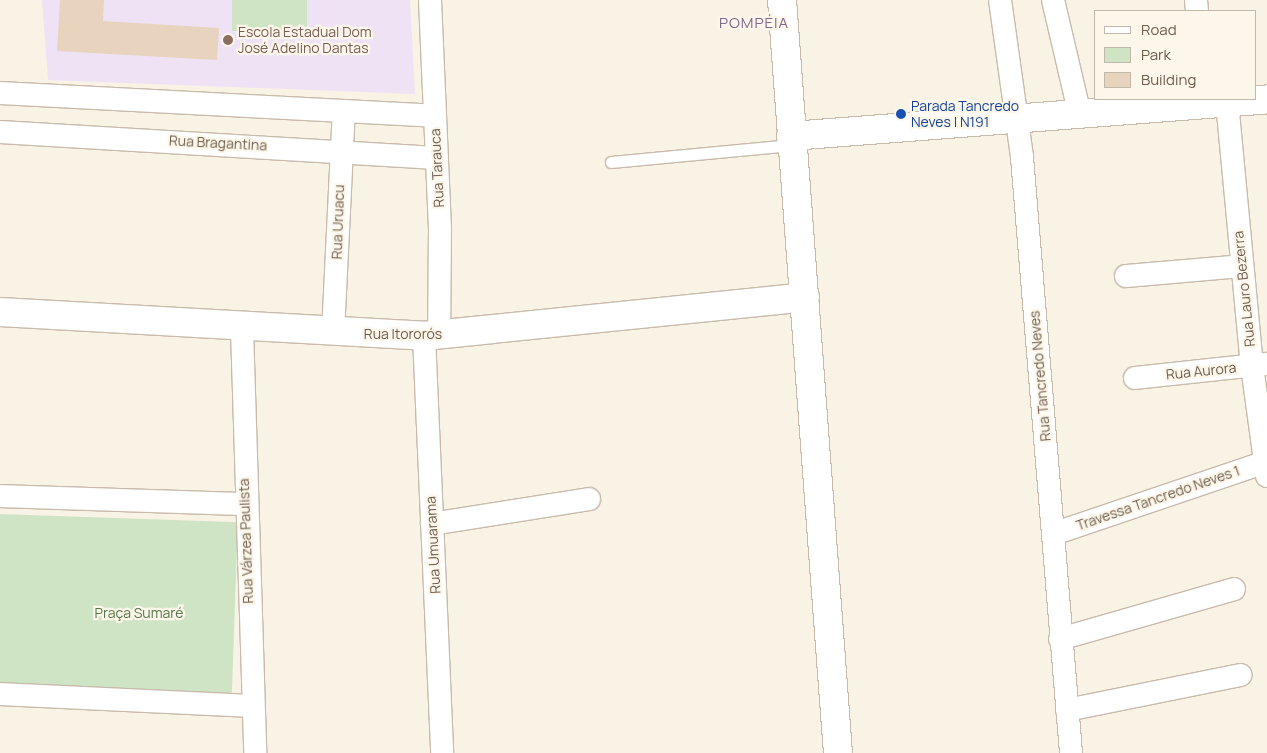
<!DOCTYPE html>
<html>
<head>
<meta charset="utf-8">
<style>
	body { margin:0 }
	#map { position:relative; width:1267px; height:753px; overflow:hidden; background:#f9f3e5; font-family:Manrope,sans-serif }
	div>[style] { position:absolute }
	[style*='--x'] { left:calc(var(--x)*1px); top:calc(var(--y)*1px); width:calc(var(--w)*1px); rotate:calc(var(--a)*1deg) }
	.education>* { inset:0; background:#f0e2f5 }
	.green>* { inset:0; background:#cfe4c5; transform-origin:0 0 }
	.building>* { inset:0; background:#e8d3be }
	.roads { filter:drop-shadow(1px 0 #c8bbac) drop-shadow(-1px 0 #c8bbac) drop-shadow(0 1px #c8bbac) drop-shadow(0 -1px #c8bbac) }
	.lane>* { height:11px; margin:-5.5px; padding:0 5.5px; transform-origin:5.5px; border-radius:5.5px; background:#fff }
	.street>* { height:22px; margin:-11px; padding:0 11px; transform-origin:11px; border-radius:11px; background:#fff }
	.secondary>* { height:28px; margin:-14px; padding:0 14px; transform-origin:14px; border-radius:14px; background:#fff }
	.dots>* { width:14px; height:14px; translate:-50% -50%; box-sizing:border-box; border:2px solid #fcf7ea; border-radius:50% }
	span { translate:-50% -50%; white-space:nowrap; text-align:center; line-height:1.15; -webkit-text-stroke:4.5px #fcf7ea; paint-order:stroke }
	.education-label { font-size:14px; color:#785e54 }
	.left { translate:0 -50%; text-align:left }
	.transit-label { font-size:14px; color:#164399 }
	.street-label { font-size:14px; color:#6e5c4d }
	.park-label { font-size:14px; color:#54784a }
	.neighbourhood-label { font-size:15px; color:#81668b; letter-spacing:1px }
	.legend { position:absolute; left:1094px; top:10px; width:162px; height:90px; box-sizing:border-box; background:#fcf7ea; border:1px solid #c3b9ab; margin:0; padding:6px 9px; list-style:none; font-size:15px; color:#6e5c4d }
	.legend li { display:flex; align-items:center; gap:10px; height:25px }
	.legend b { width:25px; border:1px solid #c3b9ab }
</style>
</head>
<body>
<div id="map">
	<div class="education">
		<div style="clip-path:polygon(42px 0,410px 0,415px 94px,48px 80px)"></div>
	</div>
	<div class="green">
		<div style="left:232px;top:0;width:75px;height:31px"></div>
		<div style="left:0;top:514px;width:238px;height:189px;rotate:2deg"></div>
	</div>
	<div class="building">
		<div style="clip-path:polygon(60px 0,104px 0,103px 21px,219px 28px,217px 60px,57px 51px)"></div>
	</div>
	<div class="roads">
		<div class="lane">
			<div style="--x:611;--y:162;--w:181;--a:-5.4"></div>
		</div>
		<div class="street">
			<div style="--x:430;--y:0;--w:229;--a:87.5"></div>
			<div style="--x:440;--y:229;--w:107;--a:90.5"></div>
			<div style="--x:1000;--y:0;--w:159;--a:82"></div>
			<div style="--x:1022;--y:157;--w:598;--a:85.3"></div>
			<div style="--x:1053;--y:0;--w:118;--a:76.8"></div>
			<div style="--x:1196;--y:0;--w:11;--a:85"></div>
			<div style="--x:0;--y:93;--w:435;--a:3"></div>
			<div style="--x:1227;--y:102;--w:265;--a:84.6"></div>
			<div style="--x:1252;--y:366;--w:111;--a:82.2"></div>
			<div style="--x:0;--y:132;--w:437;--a:3.4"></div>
			<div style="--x:1126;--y:276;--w:116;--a:-4.9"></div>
			<div style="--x:242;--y:329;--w:424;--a:88.2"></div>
			<div style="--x:333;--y:333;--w:222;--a:-87.2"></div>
			<div style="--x:424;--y:336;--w:417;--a:87.5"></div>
			<div style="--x:1135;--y:378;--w:132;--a:-6.1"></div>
			<div style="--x:0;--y:496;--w:245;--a:1.9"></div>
			<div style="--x:432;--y:524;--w:159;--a:-9"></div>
			<div style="--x:1053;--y:534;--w:222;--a:-18.7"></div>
			<div style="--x:1060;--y:639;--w:181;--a:-16"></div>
			<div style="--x:0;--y:694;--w:252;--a:2.7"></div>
			<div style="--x:1067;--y:710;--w:177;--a:-11.4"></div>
		</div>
		<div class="secondary">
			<div style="--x:782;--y:0;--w:755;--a:85.75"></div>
			<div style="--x:791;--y:136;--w:477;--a:-4.4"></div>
			<div style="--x:0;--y:312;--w:425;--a:3.2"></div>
			<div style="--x:424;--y:336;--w:383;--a:-5.8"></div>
		</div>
	</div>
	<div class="dots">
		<div style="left:228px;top:40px;background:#8d6e63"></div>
		<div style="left:901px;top:114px;background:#1a4fb4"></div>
	</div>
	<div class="education-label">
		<span class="left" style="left:238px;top:40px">Escola Estadual Dom<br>José Adelino Dantas</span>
	</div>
	<div class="transit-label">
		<span class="left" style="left:911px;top:114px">Parada Tancredo<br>Neves | N191</span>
	</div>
	<div class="street-label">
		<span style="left:218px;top:143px;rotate:3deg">Rua Bragantina</span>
		<span style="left:437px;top:168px;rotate:-93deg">Rua Tarauca</span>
		<span style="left:338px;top:222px;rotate:-88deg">Rua Uruacu</span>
		<span style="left:1244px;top:289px;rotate:-96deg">Rua Lauro Bezerra</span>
		<span style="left:403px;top:334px">Rua Itororós</span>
		<span style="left:1201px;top:371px;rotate:-6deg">Rua Aurora</span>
		<span style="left:1040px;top:376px;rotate:-95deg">Rua Tancredo Neves</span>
		<span style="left:1158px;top:498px;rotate:-19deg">Travessa Tancredo Neves 1</span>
		<span style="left:246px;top:541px;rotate:-92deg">Rua Várzea Paulista</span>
		<span style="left:433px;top:545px;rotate:-93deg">Rua Umuarama</span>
	</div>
	<div class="park-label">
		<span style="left:139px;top:613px">Praça Sumaré</span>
	</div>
	<div class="neighbourhood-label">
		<span style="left:754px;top:23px">POMPÉIA</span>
	</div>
	<ul class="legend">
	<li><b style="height:6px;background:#fff"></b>Road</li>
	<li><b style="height:14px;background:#cfe4c5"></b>Park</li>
	<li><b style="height:14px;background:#e8d3be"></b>Building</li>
	</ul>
</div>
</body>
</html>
